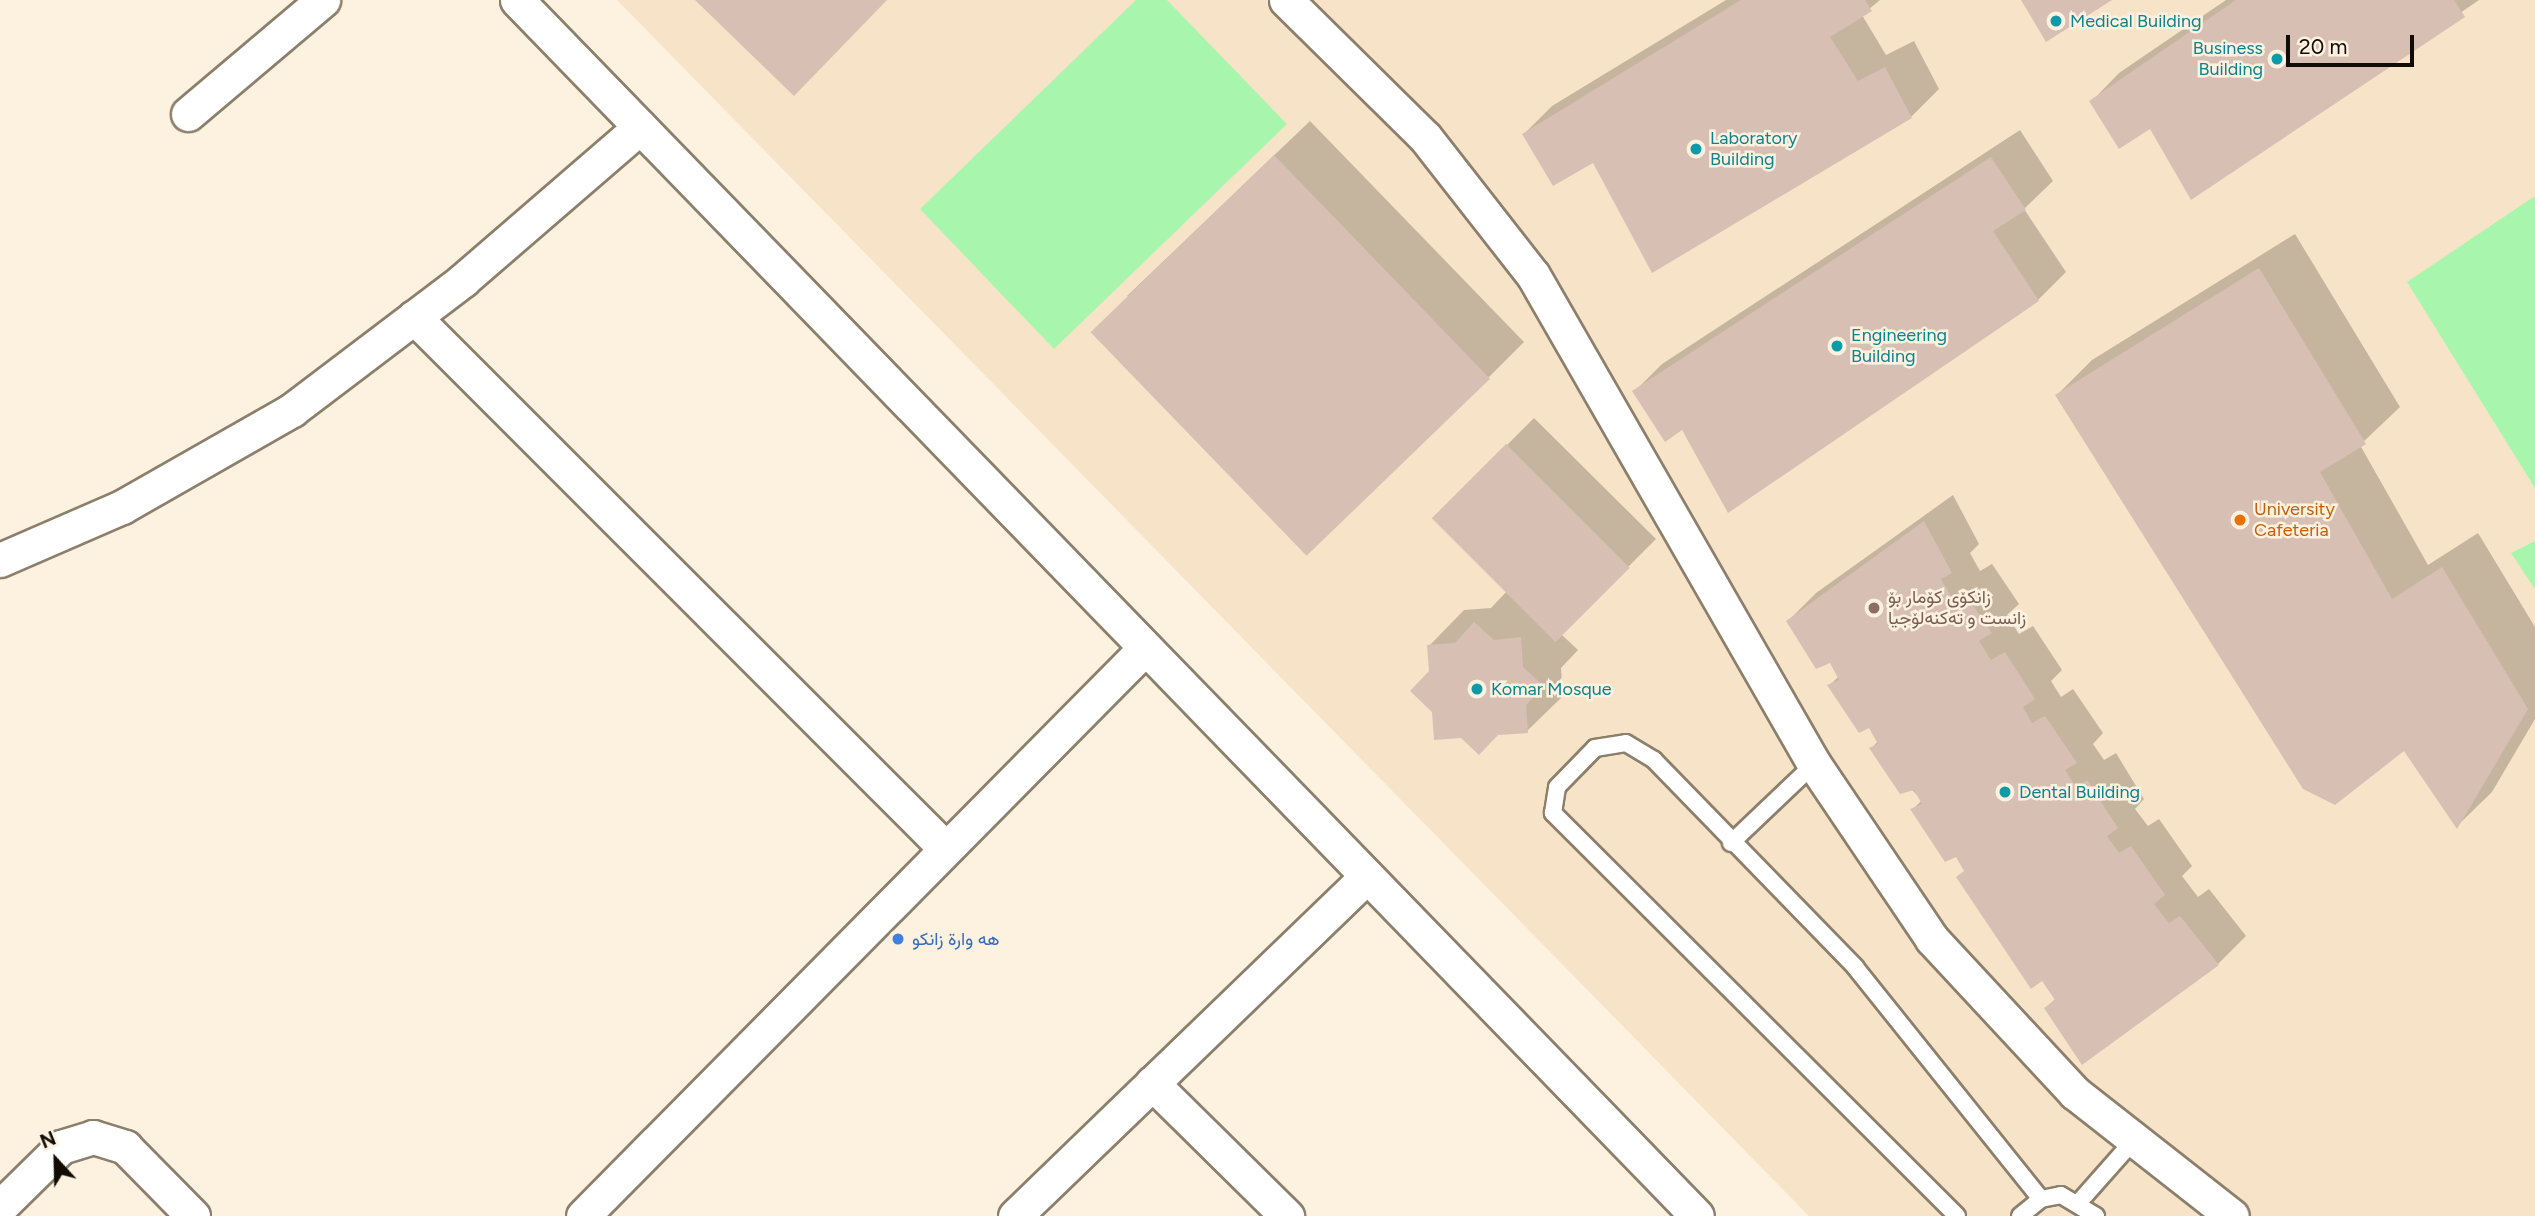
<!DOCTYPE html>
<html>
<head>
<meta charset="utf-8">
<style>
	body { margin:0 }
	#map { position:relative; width:2535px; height:1216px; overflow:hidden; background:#fdf1df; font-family:Figtree,Vazirmatn,sans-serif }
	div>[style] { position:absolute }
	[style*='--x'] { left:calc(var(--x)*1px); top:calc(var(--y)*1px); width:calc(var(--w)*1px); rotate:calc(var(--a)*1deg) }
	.built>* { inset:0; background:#f7e3c7 }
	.green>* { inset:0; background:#a8f6ad }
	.shadow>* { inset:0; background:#0003 }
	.building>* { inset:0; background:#d8bfb4; transform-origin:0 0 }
	.roads { filter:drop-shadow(2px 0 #8c7f6b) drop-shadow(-2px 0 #8c7f6b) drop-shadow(0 2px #8c7f6b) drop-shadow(0 -2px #8c7f6b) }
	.lane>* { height:16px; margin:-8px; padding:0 8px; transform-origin:8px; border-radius:8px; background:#fff }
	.street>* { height:33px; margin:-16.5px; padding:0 16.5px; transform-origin:16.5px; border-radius:16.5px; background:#fff }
	.dots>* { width:19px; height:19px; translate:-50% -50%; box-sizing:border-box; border:4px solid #fdf1df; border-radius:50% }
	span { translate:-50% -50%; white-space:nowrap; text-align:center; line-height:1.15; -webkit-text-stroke:5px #fdf1df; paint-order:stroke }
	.culture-label { font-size:18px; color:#0d838f }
	.left { translate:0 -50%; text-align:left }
	.right { translate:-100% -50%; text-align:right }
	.food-label { font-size:18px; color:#c56008 }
	.education-label { font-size:18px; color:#785e54 }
	.shop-label { font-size:18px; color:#366cbe }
	.north { position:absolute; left:21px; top:1125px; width:70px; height:70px; -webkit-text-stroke:5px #fdf1df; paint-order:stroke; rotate:338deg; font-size:19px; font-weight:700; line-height:28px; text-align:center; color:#110c06 }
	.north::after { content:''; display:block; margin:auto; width:24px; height:32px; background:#110c06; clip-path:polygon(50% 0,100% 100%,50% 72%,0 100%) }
	.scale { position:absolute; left:2286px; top:35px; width:128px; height:32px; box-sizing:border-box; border:4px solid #110c06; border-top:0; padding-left:9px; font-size:21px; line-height:24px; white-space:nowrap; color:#110c06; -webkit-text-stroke:5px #fdf1df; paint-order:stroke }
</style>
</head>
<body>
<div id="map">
	<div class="built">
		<div style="clip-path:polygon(617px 0,2535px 0,2535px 1216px,1809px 1216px)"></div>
	</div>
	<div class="green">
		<div style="clip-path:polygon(1136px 0,1167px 0,1287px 124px,1054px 349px,920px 209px)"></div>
		<div style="clip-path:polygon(2535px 196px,2535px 488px,2407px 282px)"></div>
		<div style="clip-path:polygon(2535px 541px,2535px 589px,2511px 553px)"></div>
	</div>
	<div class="shadow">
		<div style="clip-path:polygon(1726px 0,1880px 0,1862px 15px,1886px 55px,1914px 41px,1939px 89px,1911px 117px,1594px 161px,1524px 134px,1552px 106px)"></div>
		<div style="clip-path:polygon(2226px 0,2479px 0,2192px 197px,2151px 126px,2092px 101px,2119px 73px)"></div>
		<div style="clip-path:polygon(1310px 121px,1524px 342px,1489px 377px,1127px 296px)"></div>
		<div style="clip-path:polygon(2020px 130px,2053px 181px,2024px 209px,2066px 272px,2038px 300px,1683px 428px,1635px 391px,1662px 364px)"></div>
		<div style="clip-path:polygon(2295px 234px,2400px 407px,2360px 445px,2428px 565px,2478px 533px,2535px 627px,2535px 719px,2492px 792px,2457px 826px,2405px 748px,2057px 395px,2092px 360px)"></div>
		<div style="clip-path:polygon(1534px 418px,1656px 539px,1561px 634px,1578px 650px,1561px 668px,1563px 696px,1527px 731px,1498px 733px,1430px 672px,1429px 646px,1464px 610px,1491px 608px,1507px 591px,1434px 518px)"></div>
		<div style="clip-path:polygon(1953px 495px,1979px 544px,1970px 553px,1980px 571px,1992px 564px,2019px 604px,2007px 615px,2019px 634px,2033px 626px,2062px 670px,2051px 681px,2061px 697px,2073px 689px,2103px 733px,2093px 744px,2104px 760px,2116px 753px,2144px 799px,2135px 809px,2148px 826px,2159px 819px,2192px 866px,2182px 876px,2198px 897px,2209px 889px,2246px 936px,2218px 964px,2046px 1008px,2056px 998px,1956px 855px,1912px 810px,1922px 800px,1871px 749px,1878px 741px,1870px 725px,1829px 686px,1839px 676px,1831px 660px,1788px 621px,1816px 593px)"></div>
	</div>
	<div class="building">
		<div style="clip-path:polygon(695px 0,887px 0,794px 96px)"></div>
		<div style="clip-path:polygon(1741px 0,1865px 0,1872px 11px,1830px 37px,1858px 81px,1885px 67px,1912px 118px,1652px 273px,1593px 163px,1553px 186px,1522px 134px)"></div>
		<div style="clip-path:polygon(2021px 0,2112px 0,2046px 42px)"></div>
		<div style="clip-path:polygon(2236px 0,2454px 0,2465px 17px,2191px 200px,2150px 129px,2119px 149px,2089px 101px)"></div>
		<div style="left:1274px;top:155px;width:311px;height:255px;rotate:46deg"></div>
		<div style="clip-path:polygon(1991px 157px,2026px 210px,1993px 231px,2039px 301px,1728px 513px,1682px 430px,1665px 442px,1632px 391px)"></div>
		<div style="clip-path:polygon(2259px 268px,2366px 444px,2320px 472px,2392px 599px,2442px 567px,2528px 709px,2457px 829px,2404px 751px,2335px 805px,2303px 789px,2055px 395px)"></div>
		<div style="left:1506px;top:444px;width:175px;height:105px;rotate:45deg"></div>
		<div style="clip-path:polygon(1924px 521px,1952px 573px,1941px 579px,1952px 598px,1963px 591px,1992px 633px,1979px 641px,1991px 660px,2005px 652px,2035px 699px,2023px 707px,2032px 723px,2045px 716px,2077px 763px,2065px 770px,2076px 787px,2087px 780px,2118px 828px,2107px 836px,2119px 853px,2131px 846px,2165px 895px,2154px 904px,2169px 923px,2180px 916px,2219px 965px,2082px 1065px,2044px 1008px,2055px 1000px,2042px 981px,2031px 989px,1956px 877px,1964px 871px,1956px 857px,1945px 862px,1910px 809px,1922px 804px,1914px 790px,1900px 794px,1869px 748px,1878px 744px,1869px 728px,1859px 733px,1827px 685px,1839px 680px,1830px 663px,1816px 669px,1786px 621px)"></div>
		<div style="clip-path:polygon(1474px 622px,1494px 640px,1521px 637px,1523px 667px,1544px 686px,1526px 705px,1528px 733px,1498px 735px,1479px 755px,1461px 738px,1434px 740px,1432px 712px,1410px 691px,1429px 671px,1427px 645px,1455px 643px)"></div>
	</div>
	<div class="roads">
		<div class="lane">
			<div style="--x:1731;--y:843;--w:115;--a:-43.6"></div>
			<div style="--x:2080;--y:1201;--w:80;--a:-48.5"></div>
			<div style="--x:1957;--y:1216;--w:571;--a:-135.07"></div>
			<div style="--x:1553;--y:813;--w:26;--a:-81"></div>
			<div style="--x:1557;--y:787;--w:54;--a:-45.7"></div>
			<div style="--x:1595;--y:748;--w:31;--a:-9"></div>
			<div style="--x:1626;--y:743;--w:33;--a:31"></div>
			<div style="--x:1654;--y:760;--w:289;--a:45.8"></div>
			<div style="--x:1855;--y:967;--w:297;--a:51.3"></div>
			<div style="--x:2020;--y:1216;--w:27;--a:-39"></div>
			<div style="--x:2041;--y:1199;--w:20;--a:-11"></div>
			<div style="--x:2061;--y:1195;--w:41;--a:31"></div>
		</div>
		<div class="street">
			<div style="--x:517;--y:0;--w:1694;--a:45.86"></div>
			<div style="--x:1286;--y:0;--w:195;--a:44.6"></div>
			<div style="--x:1425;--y:137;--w:175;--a:52"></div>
			<div style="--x:1533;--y:275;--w:564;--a:60.12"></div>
			<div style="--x:1814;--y:764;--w:211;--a:56"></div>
			<div style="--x:1932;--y:939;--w:210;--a:47.1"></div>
			<div style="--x:2075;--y:1093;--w:199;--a:38.1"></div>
			<div style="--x:188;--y:114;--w:177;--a:-40.2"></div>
			<div style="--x:414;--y:317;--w:752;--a:45"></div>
			<div style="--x:0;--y:560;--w:133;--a:-23.5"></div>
			<div style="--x:122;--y:507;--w:196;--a:-29.7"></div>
			<div style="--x:292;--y:410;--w:215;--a:-37.2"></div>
			<div style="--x:463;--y:280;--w:234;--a:-40.8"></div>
			<div style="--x:1152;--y:1083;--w:190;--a:44.6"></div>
			<div style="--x:0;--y:1207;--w:86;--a:-44.5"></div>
			<div style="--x:61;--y:1147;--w:34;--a:-17"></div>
			<div style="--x:93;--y:1137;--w:34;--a:17"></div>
			<div style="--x:125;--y:1147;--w:97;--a:45.4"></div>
			<div style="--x:583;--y:1216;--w:799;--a:-45.3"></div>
			<div style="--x:1015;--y:1216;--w:489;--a:-44"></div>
		</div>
	</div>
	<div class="dots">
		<div style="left:2056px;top:21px;background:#0f9aa8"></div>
		<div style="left:2277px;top:59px;background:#0f9aa8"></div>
		<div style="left:1696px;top:149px;background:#0f9aa8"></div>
		<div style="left:1837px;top:346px;background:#0f9aa8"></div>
		<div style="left:2240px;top:520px;background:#e8710a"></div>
		<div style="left:1874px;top:608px;background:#8d6e63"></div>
		<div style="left:1477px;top:689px;background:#0f9aa8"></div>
		<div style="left:2005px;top:792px;background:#0f9aa8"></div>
		<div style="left:898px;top:939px;background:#3f7fe0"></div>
	</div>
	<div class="culture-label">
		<span class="left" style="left:2070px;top:21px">Medical Building</span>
		<span class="right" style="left:2263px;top:59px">Business<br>Building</span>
		<span class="left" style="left:1710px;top:149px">Laboratory<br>Building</span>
		<span class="left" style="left:1851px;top:346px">Engineering<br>Building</span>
		<span class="left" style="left:1491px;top:689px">Komar Mosque</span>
		<span class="left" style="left:2019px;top:792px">Dental Building</span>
	</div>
	<div class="food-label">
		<span class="left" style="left:2254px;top:520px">University<br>Cafeteria</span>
	</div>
	<div class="education-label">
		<span class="left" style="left:1888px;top:608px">زانکۆی کۆمار بۆ<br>زانست و تەکنەلۆجیا</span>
	</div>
	<div class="shop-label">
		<span class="left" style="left:912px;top:939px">هه وارة زانكو</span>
	</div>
	<div class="north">N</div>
	<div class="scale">20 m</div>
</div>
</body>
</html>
